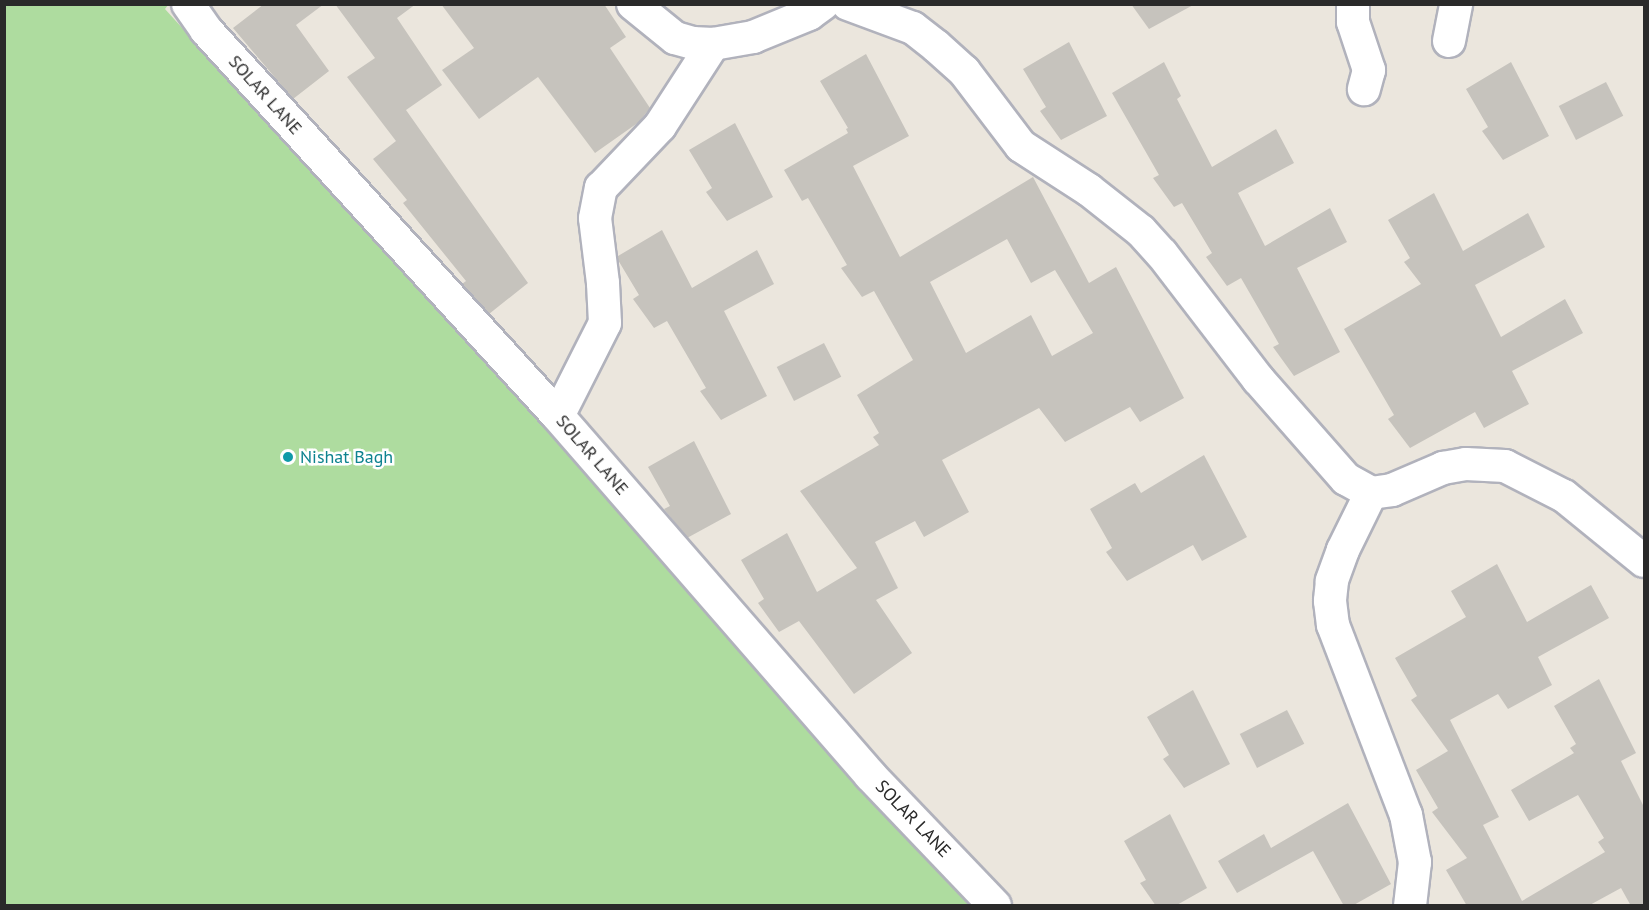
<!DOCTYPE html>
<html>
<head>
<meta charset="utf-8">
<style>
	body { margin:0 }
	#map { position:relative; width:1649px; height:910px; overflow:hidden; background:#ebe6dd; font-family:"PT Sans",sans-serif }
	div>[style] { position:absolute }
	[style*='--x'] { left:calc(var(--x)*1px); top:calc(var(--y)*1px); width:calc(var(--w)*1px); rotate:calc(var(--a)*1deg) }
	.green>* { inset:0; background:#aedc9f }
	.building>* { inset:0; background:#c6c3bd; transform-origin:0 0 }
	.roads { filter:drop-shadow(2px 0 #b1b2bc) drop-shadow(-2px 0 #b1b2bc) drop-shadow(0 2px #b1b2bc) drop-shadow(0 -2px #b1b2bc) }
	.minor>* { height:32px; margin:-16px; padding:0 16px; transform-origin:16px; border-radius:16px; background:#fff }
	.dots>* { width:16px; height:16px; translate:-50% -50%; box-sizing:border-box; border:3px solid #fff; border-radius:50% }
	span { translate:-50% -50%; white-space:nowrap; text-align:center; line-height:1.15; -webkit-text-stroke:5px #fff; paint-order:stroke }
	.street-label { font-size:18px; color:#2a2a2a }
	.culture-label { font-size:18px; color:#0d838f }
	.left { translate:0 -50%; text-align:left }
	.frame { position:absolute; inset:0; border:6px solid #2a2a2a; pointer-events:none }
</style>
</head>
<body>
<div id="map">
	<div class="green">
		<div style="clip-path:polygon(5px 4px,168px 5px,165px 9px,976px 905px,5px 906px)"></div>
	</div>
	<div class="building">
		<div style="clip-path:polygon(264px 4px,324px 4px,296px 25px,329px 71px,293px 99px,233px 28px)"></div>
		<div style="clip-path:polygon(335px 4px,416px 4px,397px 18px,442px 85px,406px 110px,528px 283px,489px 314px,462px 284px,466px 281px,403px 203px,407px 200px,373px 159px,396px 141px,347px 77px,375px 58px)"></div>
		<div style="clip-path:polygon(441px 4px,604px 4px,626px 37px,610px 48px,650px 108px,639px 122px,595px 153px,538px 77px,479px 119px,442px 70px,474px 48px)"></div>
		<div style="clip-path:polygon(1131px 4px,1195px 4px,1149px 29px)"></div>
		<div style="clip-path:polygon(1069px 42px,1107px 116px,1061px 140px,1040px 111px,1046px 107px,1023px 69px)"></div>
		<div style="clip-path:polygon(evenodd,866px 54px,909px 136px,853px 166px,900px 257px,1033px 177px,1089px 283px,1116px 267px,1184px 398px,1140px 422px,1130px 407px,1065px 442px,1039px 408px,942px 460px,969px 512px,924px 537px,915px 521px,875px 542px,898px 588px,876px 600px,912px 653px,854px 694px,799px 621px,779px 632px,758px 603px,764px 599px,741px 560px,787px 533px,817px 592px,857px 568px,800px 491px,879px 445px,873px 437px,879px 433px,857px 395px,913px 360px,874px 291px,862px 297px,841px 268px,847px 265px,808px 198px,802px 201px,784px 170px,848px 133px,846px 129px,848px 128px,820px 81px,866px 54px,1007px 239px,1031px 283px,1055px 270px,1093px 333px,1052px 356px,1031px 315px,966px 353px,930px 282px,1007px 239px)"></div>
		<div style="clip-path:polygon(1164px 62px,1181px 96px,1177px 99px,1212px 167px,1276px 129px,1294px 163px,1238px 193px,1265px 246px,1330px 208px,1347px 242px,1297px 268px,1340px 352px,1294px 376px,1273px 347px,1279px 344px,1241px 278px,1227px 286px,1206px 257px,1212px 253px,1182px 203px,1174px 207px,1153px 178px,1159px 175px,1112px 93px)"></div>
		<div style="clip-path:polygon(1511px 62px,1549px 136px,1503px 160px,1482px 131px,1488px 127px,1466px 89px)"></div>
		<div style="left:1606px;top:82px;width:38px;height:53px;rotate:63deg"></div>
		<div style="clip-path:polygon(735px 123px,773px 197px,727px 221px,706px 192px,712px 188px,689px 150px)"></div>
		<div style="clip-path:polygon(1434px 193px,1463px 251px,1528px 213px,1545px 247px,1475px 285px,1501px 337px,1565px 299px,1583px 333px,1512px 371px,1529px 404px,1484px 428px,1475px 412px,1410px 448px,1388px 419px,1394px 415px,1344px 329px,1421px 284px,1404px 262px,1410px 258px,1388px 220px)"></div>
		<div style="clip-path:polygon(662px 230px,692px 288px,757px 250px,774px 284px,724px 311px,767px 396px,721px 420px,700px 391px,706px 388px,667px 321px,654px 328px,633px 299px,639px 295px,618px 260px,618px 256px)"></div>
		<div style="left:824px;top:343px;width:38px;height:53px;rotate:63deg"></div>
		<div style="clip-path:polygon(694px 441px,731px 514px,687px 538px,664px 509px,670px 506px,648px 467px)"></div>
		<div style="clip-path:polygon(1204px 455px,1247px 537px,1202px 561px,1193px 545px,1127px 581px,1106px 552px,1112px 548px,1090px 509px,1135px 483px,1141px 493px)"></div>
		<div style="clip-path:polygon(1497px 564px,1527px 622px,1591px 585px,1609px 618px,1538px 657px,1552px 685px,1508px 709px,1498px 694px,1450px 720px,1499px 817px,1483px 825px,1522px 901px,1605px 852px,1598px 842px,1604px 838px,1578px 795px,1529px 821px,1511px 790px,1574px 753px,1570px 748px,1576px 744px,1554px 706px,1599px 679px,1636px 753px,1621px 761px,1644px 807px,1644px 906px,1631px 906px,1621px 888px,1588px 906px,1467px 906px,1446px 870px,1467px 858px,1432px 812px,1438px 808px,1416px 770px,1448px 751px,1411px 700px,1417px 696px,1395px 658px,1466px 617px,1451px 591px)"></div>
		<div style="clip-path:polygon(1193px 690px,1230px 764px,1184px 788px,1163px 759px,1169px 755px,1147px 717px)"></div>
		<div style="left:1287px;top:710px;width:38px;height:53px;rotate:63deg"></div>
		<div style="clip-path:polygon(1348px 803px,1391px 884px,1352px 906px,1344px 906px,1313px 851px,1237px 893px,1218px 861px,1264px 834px,1271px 848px)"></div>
		<div style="clip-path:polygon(1170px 814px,1207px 888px,1175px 906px,1156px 906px,1140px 883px,1146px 880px,1124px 841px)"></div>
	</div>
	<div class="roads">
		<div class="minor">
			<div style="--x:188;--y:4;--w:32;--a:55"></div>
			<div style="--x:206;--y:30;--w:522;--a:47.64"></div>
			<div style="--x:558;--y:416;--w:476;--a:49"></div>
			<div style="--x:870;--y:775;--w:181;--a:46.3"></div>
			<div style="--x:633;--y:4;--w:54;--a:39"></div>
			<div style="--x:675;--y:38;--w:19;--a:16"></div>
			<div style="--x:693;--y:43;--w:20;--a:3"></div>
			<div style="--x:713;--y:44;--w:41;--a:-9.9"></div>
			<div style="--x:753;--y:37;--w:61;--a:-22.3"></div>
			<div style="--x:809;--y:14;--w:17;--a:-36"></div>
			<div style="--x:848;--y:4;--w:69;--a:20.3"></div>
			<div style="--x:913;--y:28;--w:29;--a:38"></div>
			<div style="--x:936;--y:46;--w:38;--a:42"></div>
			<div style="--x:964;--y:71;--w:94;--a:52.8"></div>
			<div style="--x:1021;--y:146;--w:81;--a:32.9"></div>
			<div style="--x:1089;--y:190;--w:66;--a:38.3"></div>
			<div style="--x:1141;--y:231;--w:31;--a:48"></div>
			<div style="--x:1162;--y:254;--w:158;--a:52.5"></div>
			<div style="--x:1258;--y:379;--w:133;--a:48.7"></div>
			<div style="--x:1346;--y:479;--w:29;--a:29"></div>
			<div style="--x:1371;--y:493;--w:21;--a:-8"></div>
			<div style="--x:1392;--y:490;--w:56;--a:-23.3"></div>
			<div style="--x:1443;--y:468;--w:23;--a:-10"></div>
			<div style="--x:1466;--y:464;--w:39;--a:3"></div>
			<div style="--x:1505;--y:466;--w:66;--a:27"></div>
			<div style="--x:1564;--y:496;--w:103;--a:39.1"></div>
			<div style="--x:1353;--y:4;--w:18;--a:90"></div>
			<div style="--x:1353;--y:22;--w:51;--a:71.6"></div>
			<div style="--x:1369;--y:70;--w:20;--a:105"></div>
			<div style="--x:1449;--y:41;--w:38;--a:-79"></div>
			<div style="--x:558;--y:416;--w:104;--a:-63.2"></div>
			<div style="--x:605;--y:323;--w:40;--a:-92.9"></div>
			<div style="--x:603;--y:283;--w:65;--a:-97"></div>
			<div style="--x:595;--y:218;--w:31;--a:-79"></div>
			<div style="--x:601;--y:188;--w:86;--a:-46.4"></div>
			<div style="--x:660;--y:126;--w:98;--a:-57.1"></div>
			<div style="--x:1371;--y:493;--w:64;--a:116.2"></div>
			<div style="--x:1343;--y:550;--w:33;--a:110"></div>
			<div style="--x:1332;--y:581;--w:20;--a:96"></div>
			<div style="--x:1330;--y:601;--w:24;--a:83"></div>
			<div style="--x:1333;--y:625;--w:204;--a:69"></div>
			<div style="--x:1406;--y:815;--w:48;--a:79.2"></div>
			<div style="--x:1415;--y:862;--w:44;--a:96.5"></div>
		</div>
	</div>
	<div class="dots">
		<div style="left:288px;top:457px;background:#0f9aa8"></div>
	</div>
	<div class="street-label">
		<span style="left:265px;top:95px;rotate:48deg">SOLAR LANE</span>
		<span style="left:592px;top:455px;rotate:49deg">SOLAR LANE</span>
		<span style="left:913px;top:819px;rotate:46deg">SOLAR LANE</span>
	</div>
	<div class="culture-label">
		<span class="left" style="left:300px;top:457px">Nishat Bagh</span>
	</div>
	<div class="frame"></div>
</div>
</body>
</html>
